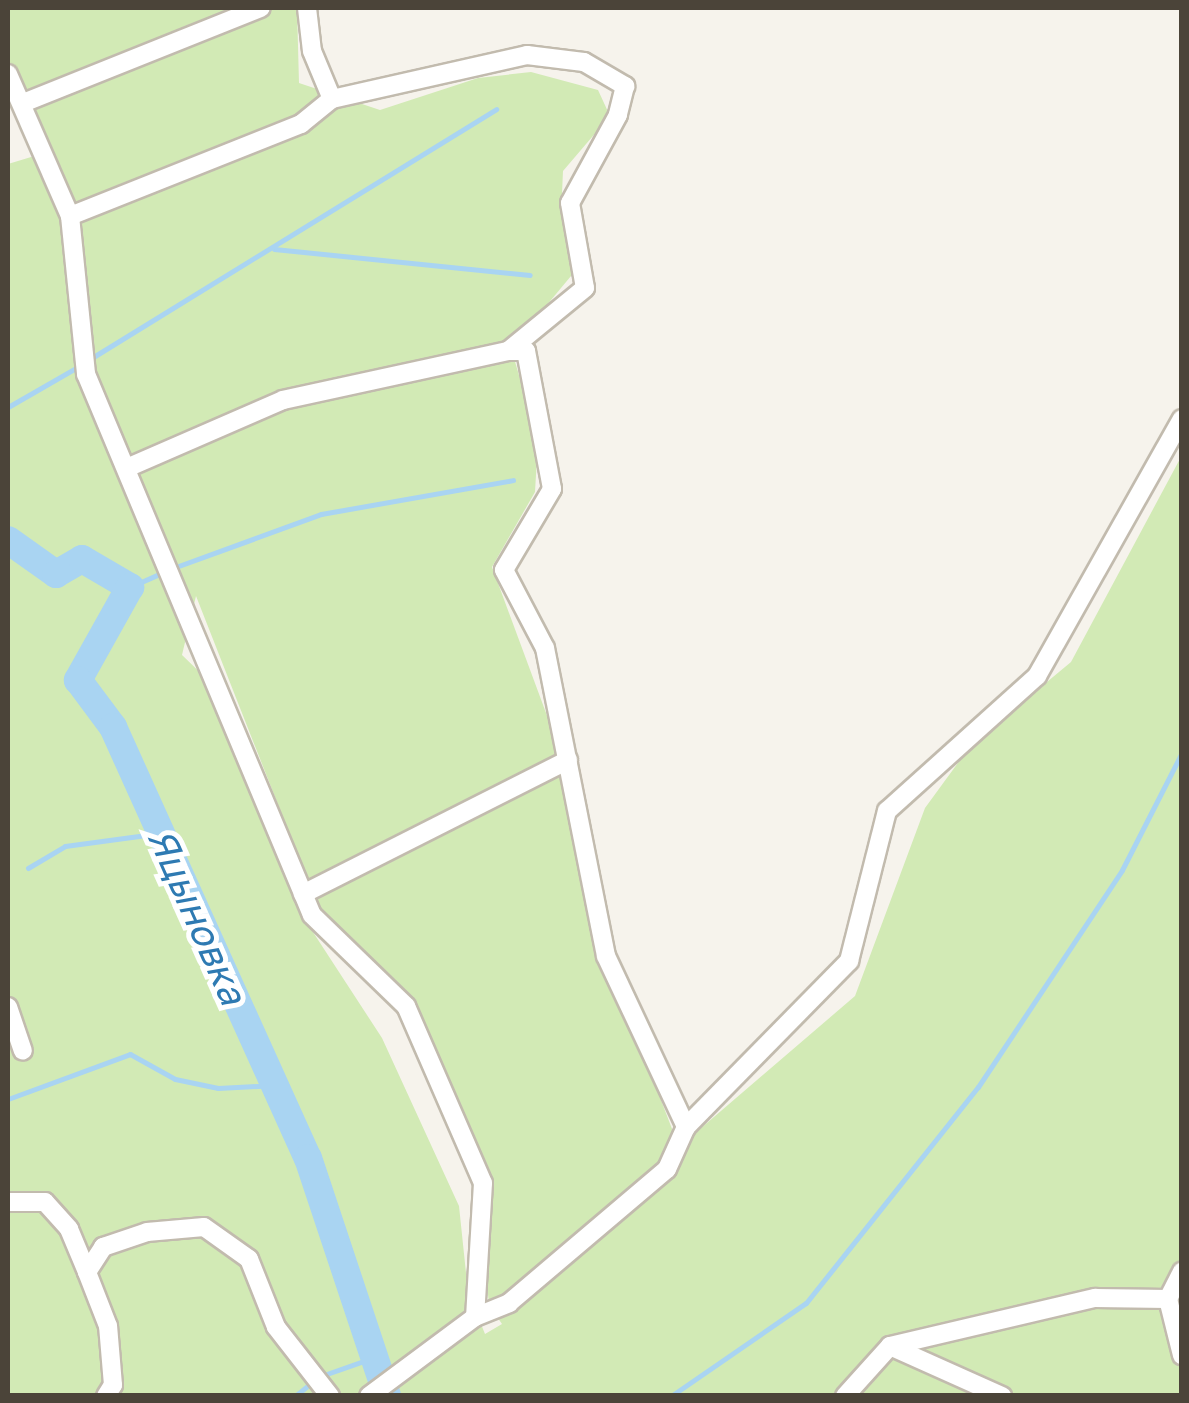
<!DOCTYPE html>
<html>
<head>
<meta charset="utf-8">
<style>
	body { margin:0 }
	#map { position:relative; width:1189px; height:1403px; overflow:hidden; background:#f6f3ec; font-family:"Golos Text",sans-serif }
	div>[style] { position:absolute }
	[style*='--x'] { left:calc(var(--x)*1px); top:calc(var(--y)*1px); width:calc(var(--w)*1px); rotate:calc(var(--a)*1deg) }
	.green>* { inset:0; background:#d2eab5 }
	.stream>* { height:5px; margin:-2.5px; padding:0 2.5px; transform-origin:2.5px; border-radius:2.5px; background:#a9d4f2 }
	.river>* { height:28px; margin:-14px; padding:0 14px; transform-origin:14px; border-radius:14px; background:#a9d4f2 }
	.roads { filter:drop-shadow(2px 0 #c2bbae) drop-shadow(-2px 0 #c2bbae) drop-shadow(0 2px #c2bbae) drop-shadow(0 -2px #c2bbae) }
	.minor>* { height:18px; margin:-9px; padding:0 9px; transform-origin:9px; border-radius:9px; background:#fff }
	span { translate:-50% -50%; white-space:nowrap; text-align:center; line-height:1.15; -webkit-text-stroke:10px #fff; paint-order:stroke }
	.water-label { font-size:38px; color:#2e7ab2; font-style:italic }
	.frame { position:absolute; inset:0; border:10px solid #4b4439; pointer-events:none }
</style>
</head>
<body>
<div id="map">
	<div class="green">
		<div style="clip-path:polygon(evenodd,8px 8px,297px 8px,299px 83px,380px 110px,478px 78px,531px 72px,598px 90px,610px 116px,563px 171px,561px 216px,581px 264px,511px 348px,538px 440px,535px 492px,492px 567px,549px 721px,634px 1030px,679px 1147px,855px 996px,925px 808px,971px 745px,1071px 662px,1181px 457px,1181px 1395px,8px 1395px,8px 164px,51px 151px,8px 64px,8px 8px,196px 596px,321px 914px,388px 993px,440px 1091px,479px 1197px,489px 1305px,502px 1324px,485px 1334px,468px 1292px,459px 1206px,382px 1038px,309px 926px,213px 685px,182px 655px,196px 596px)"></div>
	</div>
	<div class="stream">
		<div style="--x:274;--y:249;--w:257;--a:5.8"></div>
		<div style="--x:90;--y:359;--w:477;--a:-31.6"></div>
		<div style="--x:8;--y:407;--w:84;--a:-29.9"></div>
		<div style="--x:173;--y:568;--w:158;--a:-20"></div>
		<div style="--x:321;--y:514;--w:195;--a:-10"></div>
		<div style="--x:130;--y:587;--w:36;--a:-24"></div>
		<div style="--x:28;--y:868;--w:43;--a:-30.7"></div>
		<div style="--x:65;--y:846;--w:97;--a:-7.7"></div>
		<div style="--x:8;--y:1099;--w:130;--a:-20.2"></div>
		<div style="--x:130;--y:1054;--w:51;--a:29.1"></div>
		<div style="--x:175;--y:1079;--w:44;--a:11.8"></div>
		<div style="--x:218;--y:1088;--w:57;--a:-3"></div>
		<div style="--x:321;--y:1376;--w:57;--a:-19.4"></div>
		<div style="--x:295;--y:1396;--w:22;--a:-39"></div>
		<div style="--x:671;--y:1396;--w:164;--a:-34.6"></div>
		<div style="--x:806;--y:1303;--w:276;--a:-51.5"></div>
		<div style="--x:978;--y:1087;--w:260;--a:-56.4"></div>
		<div style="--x:1122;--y:870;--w:132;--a:-63"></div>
	</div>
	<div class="river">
		<div style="--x:8;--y:540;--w:59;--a:35.3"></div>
		<div style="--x:56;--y:574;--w:30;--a:-30"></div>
		<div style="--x:82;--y:559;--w:56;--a:30.3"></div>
		<div style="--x:130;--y:587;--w:107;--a:119.2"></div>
		<div style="--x:78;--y:680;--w:59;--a:53.3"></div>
		<div style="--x:113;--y:727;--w:473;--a:65.7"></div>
		<div style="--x:308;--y:1158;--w:251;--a:71.6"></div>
	</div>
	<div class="roads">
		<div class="minor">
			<div style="--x:307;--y:8;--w:43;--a:83.4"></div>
			<div style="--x:312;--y:51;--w:52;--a:67.4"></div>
			<div style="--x:332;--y:99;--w:200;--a:-12.7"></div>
			<div style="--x:527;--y:55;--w:57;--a:7"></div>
			<div style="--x:584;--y:62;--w:48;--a:30.3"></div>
			<div style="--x:625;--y:86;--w:30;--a:104"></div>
			<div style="--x:618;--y:115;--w:100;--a:118.6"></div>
			<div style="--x:570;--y:203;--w:86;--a:80"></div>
			<div style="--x:585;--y:288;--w:99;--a:140.7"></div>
			<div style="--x:508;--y:351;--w:18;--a:0"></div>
			<div style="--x:526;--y:351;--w:140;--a:79.3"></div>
			<div style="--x:552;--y:489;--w:94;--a:120.7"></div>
			<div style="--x:504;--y:570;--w:88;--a:62.3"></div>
			<div style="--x:545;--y:648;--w:314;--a:78.8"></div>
			<div style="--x:606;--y:956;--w:189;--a:64.9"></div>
			<div style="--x:8;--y:74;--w:155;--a:66.4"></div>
			<div style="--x:70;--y:216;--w:159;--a:84.2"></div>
			<div style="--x:86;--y:374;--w:586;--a:67.33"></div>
			<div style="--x:312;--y:915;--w:131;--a:44.1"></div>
			<div style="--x:406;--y:1006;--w:193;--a:66.5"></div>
			<div style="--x:483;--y:1183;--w:134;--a:93.4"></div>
			<div style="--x:23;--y:103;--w:256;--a:-21.8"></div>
			<div style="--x:70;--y:216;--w:249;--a:-21.7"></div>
			<div style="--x:301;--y:124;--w:40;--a:-39"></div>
			<div style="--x:129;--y:467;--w:168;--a:-23.5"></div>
			<div style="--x:283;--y:400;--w:230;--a:-12.3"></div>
			<div style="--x:303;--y:894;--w:297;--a:-26.8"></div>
			<div style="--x:8;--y:1007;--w:46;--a:71.2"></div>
			<div style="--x:8;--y:1202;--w:37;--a:0"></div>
			<div style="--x:45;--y:1202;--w:36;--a:48"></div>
			<div style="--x:69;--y:1229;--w:47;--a:67.3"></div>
			<div style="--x:1168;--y:1299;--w:31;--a:-63"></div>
			<div style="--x:890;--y:1346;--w:123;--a:24.1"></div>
			<div style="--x:106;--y:1396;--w:13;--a:-58"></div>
			<div style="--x:113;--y:1385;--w:59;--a:-94.8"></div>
			<div style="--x:108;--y:1326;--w:58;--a:-111.3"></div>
			<div style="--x:87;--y:1272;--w:30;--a:-57"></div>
			<div style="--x:103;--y:1247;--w:46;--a:-18.8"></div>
			<div style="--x:147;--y:1232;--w:57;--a:-5"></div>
			<div style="--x:204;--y:1227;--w:55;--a:35.4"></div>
			<div style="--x:249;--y:1259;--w:73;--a:68.3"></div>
			<div style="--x:276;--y:1327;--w:88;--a:52"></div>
			<div style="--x:369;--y:1396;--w:132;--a:-36.7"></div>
			<div style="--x:475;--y:1317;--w:37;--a:-22"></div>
			<div style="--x:509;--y:1303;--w:207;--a:-40.3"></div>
			<div style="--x:667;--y:1169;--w:46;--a:-65.7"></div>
			<div style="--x:686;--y:1127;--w:233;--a:-45.5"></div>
			<div style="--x:849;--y:961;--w:155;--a:-75.8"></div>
			<div style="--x:887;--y:811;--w:202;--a:-42"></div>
			<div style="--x:1037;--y:676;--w:295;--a:-60.6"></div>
			<div style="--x:845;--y:1396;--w:67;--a:-48"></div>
			<div style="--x:890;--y:1346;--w:211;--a:-13.2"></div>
			<div style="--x:1095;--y:1298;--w:73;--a:0.8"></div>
			<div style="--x:1168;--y:1299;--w:58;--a:76"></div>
		</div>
	</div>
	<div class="water-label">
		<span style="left:198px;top:916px;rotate:66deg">Яцыновка</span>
	</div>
	<div class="frame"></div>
</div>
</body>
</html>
